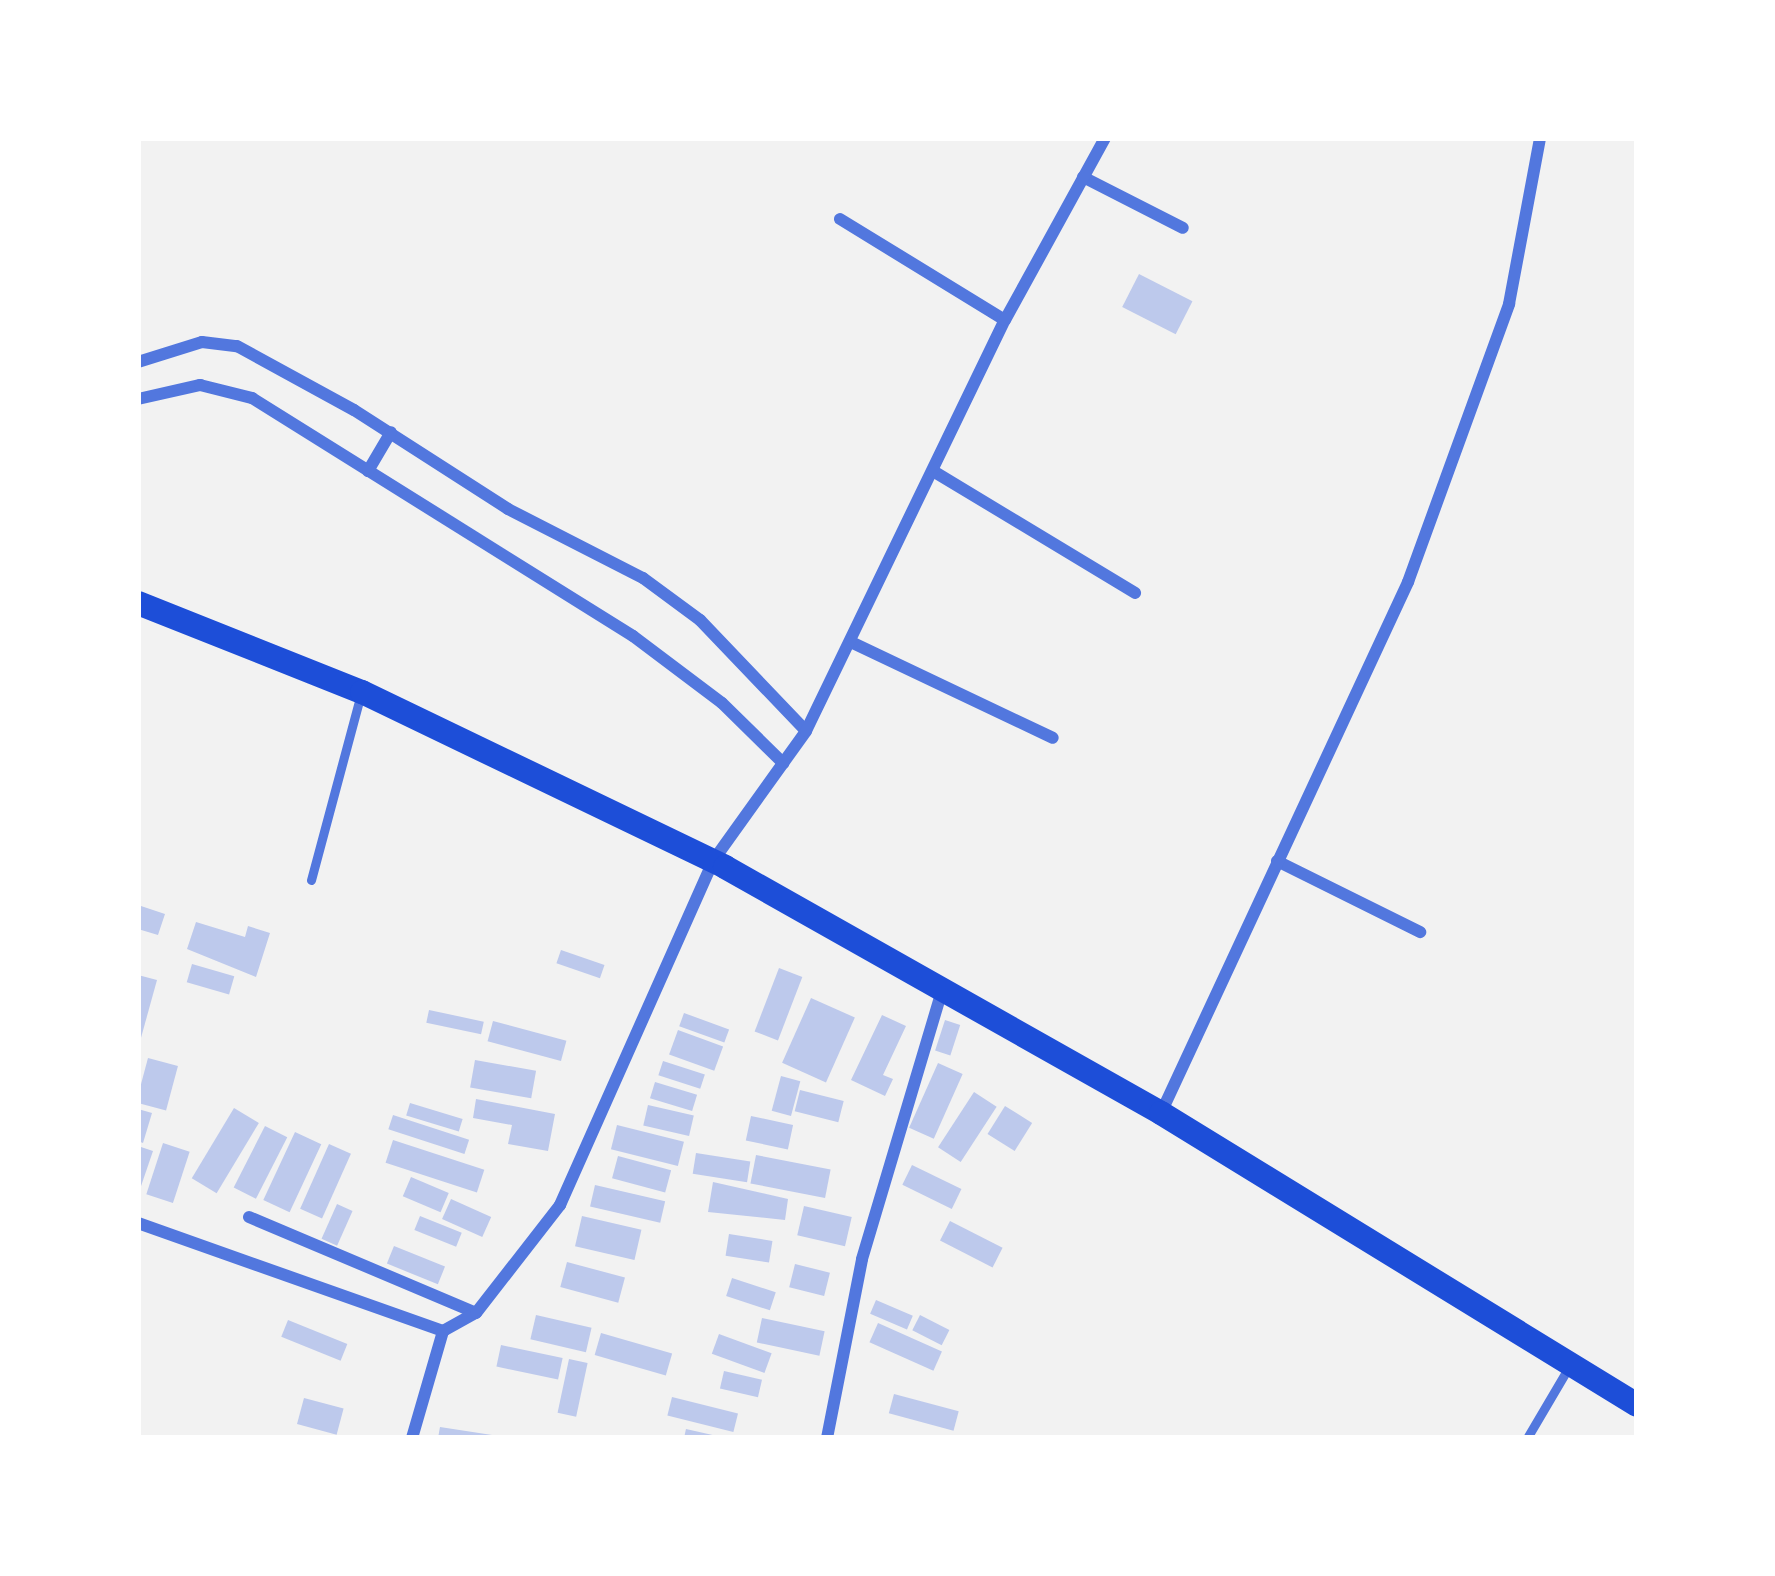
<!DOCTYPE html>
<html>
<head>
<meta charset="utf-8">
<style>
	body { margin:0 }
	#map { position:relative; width:1775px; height:1576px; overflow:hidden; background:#f2f2f2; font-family:Signika,sans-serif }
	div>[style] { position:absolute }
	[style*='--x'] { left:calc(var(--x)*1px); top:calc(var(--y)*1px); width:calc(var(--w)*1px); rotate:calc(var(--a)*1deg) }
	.building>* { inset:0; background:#bdc9ec; transform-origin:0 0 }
	.service>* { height:9px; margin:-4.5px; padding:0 4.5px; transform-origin:4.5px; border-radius:4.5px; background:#5277de }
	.minor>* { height:12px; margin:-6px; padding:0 6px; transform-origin:6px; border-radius:6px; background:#5277de }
	.secondary>* { height:24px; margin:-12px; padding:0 12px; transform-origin:12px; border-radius:12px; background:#1d4ed8 }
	span { translate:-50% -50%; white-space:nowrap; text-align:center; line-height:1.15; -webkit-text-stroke:12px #fff; paint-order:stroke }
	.frame { position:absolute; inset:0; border:141px solid #fff; pointer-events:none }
</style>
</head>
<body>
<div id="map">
	<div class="building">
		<div style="left:1139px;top:274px;width:60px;height:37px;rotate:27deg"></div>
		<div style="clip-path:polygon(138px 905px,165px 914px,158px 935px,138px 929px)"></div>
		<div style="clip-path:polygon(196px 922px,245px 937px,248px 926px,270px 933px,256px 977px,187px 949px)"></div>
		<div style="left:561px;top:950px;width:46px;height:14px;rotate:19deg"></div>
		<div style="left:192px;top:964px;width:44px;height:19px;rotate:16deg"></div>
		<div style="left:779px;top:968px;width:25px;height:68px;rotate:21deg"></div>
		<div style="clip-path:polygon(138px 975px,157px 980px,139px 1045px,138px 1045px)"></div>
		<div style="left:811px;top:998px;width:48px;height:71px;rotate:24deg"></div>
		<div style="left:429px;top:1010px;width:56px;height:13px;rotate:12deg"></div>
		<div style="left:684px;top:1013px;width:48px;height:14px;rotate:20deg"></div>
		<div style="clip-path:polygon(882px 1015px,906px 1026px,883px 1075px,893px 1079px,885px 1096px,851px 1080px)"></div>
		<div style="left:945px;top:1020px;width:16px;height:32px;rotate:18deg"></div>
		<div style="left:493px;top:1021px;width:76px;height:21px;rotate:15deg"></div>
		<div style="left:678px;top:1030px;width:48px;height:26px;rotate:20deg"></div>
		<div style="left:148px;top:1058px;width:31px;height:46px;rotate:15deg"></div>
		<div style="left:475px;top:1060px;width:62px;height:28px;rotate:10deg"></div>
		<div style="left:663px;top:1061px;width:44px;height:15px;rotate:18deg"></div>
		<div style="left:938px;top:1063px;width:27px;height:71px;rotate:24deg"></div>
		<div style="left:781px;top:1076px;width:20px;height:36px;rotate:15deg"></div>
		<div style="left:655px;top:1082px;width:44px;height:17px;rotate:17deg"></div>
		<div style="left:800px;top:1090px;width:45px;height:22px;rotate:14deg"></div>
		<div style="left:974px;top:1092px;width:27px;height:66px;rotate:33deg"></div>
		<div style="clip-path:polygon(476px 1099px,555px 1114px,548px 1151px,508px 1144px,512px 1125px,473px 1118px)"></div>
		<div style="left:410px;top:1103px;width:55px;height:13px;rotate:17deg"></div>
		<div style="left:648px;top:1105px;width:47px;height:21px;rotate:13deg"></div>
		<div style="left:1005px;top:1106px;width:32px;height:33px;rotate:32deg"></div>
		<div style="left:234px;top:1108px;width:29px;height:82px;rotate:31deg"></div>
		<div style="clip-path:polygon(138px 1109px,152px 1113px,143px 1143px,138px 1141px)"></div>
		<div style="left:393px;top:1115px;width:80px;height:15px;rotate:18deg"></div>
		<div style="left:751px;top:1116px;width:43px;height:25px;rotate:12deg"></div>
		<div style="left:617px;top:1125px;width:69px;height:25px;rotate:14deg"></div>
		<div style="left:265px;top:1126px;width:25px;height:69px;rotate:27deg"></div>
		<div style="left:295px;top:1132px;width:29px;height:75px;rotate:25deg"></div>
		<div style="left:393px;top:1140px;width:96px;height:24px;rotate:18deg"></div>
		<div style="left:163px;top:1143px;width:28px;height:54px;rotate:18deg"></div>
		<div style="left:329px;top:1144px;width:24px;height:71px;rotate:24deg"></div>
		<div style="clip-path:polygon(138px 1146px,153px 1151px,139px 1192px,138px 1192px)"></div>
		<div style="left:696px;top:1153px;width:55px;height:21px;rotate:9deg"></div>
		<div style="left:756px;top:1155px;width:76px;height:29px;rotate:11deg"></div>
		<div style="left:618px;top:1156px;width:55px;height:23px;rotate:15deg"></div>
		<div style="left:912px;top:1165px;width:55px;height:22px;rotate:26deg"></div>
		<div style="left:411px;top:1177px;width:41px;height:21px;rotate:23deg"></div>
		<div style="clip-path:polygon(713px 1182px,788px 1199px,785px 1220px,708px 1212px)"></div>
		<div style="left:595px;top:1185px;width:72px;height:22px;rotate:13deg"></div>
		<div style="left:451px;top:1199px;width:44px;height:22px;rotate:24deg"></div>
		<div style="left:337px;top:1204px;width:17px;height:38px;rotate:24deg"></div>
		<div style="left:804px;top:1206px;width:49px;height:30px;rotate:13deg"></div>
		<div style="left:420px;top:1216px;width:45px;height:15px;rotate:22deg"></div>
		<div style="left:582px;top:1216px;width:61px;height:31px;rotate:13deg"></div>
		<div style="left:950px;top:1221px;width:59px;height:22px;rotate:27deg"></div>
		<div style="left:729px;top:1234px;width:44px;height:22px;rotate:9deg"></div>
		<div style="left:394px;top:1246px;width:55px;height:19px;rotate:22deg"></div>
		<div style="left:567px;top:1262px;width:60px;height:26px;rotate:15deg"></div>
		<div style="left:795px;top:1264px;width:36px;height:24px;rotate:14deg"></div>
		<div style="left:732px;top:1278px;width:46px;height:19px;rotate:18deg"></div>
		<div style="left:876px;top:1300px;width:40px;height:15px;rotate:23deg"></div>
		<div style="left:536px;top:1315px;width:57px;height:25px;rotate:13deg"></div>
		<div style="left:920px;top:1315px;width:33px;height:17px;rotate:27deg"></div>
		<div style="left:762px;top:1318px;width:64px;height:25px;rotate:12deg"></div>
		<div style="left:288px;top:1320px;width:64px;height:18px;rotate:22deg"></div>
		<div style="left:878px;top:1323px;width:70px;height:21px;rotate:24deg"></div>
		<div style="left:601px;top:1333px;width:74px;height:23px;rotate:16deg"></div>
		<div style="left:719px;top:1334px;width:56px;height:21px;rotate:20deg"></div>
		<div style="left:501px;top:1345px;width:63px;height:22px;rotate:12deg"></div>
		<div style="left:569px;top:1359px;width:19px;height:55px;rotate:12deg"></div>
		<div style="left:724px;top:1371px;width:39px;height:18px;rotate:13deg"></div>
		<div style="left:894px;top:1394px;width:67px;height:20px;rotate:15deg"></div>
		<div style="left:672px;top:1397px;width:68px;height:19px;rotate:14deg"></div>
		<div style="left:304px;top:1398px;width:41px;height:27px;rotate:15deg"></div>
		<div style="clip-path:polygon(440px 1427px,492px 1435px,492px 1438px,438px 1438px)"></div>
		<div style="clip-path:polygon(686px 1429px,717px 1436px,717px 1438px,684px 1438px)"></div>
	</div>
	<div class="service">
		<div style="--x:311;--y:880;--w:193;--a:-75"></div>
		<div style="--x:1527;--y:1438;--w:85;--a:-59.5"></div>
	</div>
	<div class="minor">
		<div style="--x:1083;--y:177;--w:112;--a:27"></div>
		<div style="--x:840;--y:219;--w:193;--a:31.5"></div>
		<div style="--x:138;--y:362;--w:67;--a:-17.4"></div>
		<div style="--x:202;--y:342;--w:35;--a:7"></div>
		<div style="--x:237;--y:346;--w:133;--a:28.7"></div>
		<div style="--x:354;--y:410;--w:183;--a:32.7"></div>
		<div style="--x:508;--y:509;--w:152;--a:27.1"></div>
		<div style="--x:643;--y:578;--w:71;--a:36.4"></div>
		<div style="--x:700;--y:620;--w:153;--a:46.3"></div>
		<div style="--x:138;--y:399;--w:64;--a:-12.7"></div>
		<div style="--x:200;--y:385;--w:54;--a:14"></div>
		<div style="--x:252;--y:398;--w:449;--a:32"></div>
		<div style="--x:633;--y:636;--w:111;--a:37"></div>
		<div style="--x:722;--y:703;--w:86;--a:44.5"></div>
		<div style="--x:368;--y:471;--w:45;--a:-59.5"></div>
		<div style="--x:933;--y:471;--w:236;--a:31.1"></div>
		<div style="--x:853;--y:643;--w:221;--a:25.4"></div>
		<div style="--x:1277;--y:861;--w:160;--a:26.4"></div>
		<div style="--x:1161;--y:1113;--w:586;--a:-65.05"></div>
		<div style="--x:1408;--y:582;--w:296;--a:-70"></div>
		<div style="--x:1509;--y:304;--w:169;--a:-79.4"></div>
		<div style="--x:249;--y:1217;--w:246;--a:22.9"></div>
		<div style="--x:138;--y:1223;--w:324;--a:19.5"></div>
		<div style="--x:412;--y:1438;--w:111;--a:-73.8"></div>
		<div style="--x:443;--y:1331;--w:38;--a:-29"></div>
		<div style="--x:476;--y:1313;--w:137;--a:-52.1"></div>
		<div style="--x:560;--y:1205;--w:376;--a:-66"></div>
		<div style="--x:713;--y:861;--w:160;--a:-54.4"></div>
		<div style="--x:806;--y:731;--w:457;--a:-64.2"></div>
		<div style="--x:1005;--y:320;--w:208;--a:-61.2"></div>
		<div style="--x:827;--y:1438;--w:182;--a:-78.9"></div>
		<div style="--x:862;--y:1259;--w:277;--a:-73.4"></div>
	</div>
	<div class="secondary">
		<div style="--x:138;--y:603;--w:241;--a:21.7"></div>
		<div style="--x:362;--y:692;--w:403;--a:25.7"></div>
		<div style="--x:725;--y:867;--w:501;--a:29.43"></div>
		<div style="--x:1161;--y:1113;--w:558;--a:31.53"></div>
	</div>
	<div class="frame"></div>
</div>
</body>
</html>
